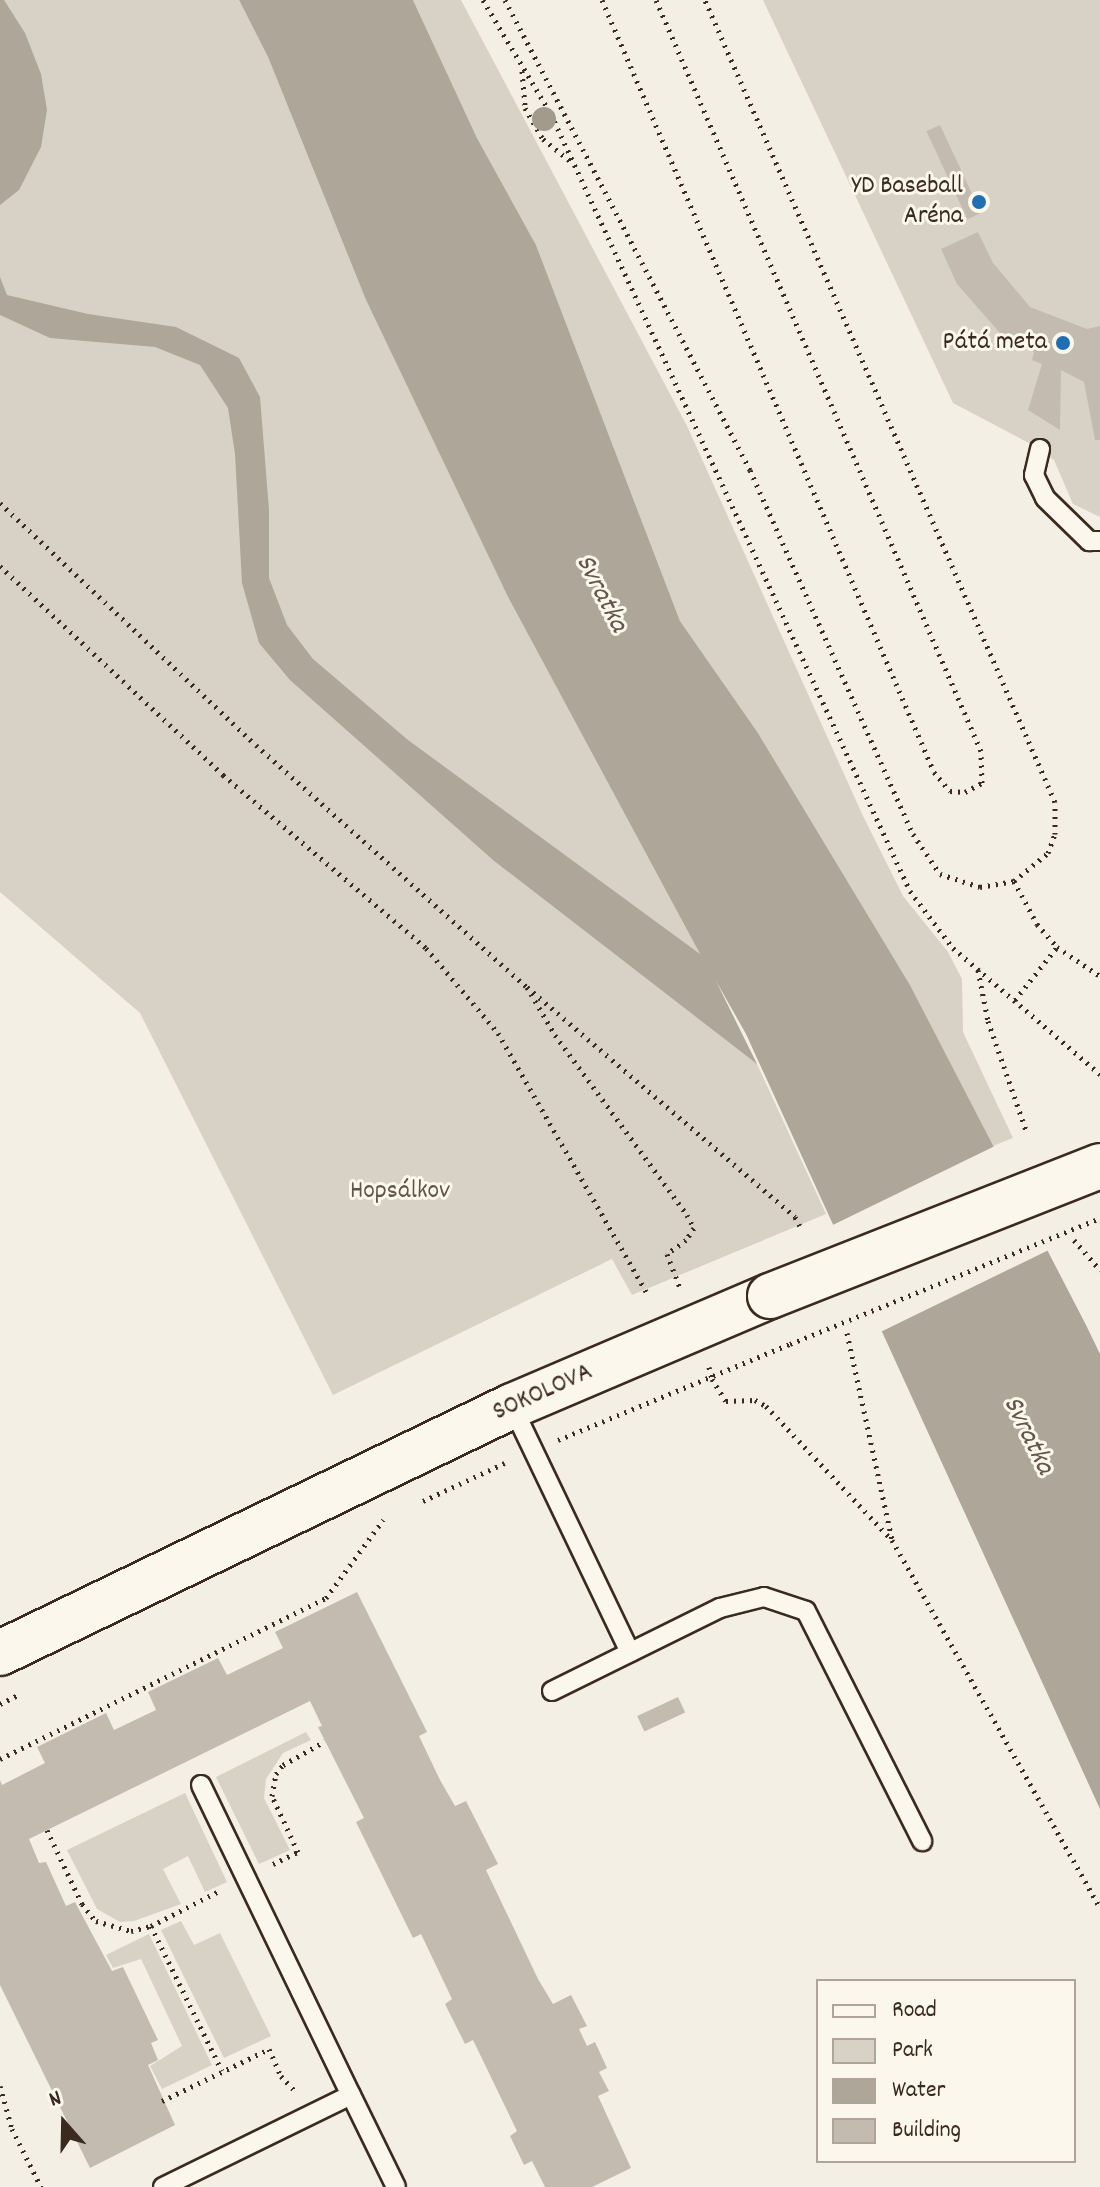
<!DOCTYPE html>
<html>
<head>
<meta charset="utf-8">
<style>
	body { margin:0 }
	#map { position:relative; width:1100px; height:2187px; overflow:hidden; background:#f3efe4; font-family:Dekko,sans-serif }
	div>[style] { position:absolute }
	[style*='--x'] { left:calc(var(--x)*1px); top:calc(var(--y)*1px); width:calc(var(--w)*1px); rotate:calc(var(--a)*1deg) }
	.green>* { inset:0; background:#d8d1c6 }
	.water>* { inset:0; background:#afa69a }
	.pier>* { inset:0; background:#f3efe4; transform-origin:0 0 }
	.building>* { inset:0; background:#c3bbb0; transform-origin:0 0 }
	.path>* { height:5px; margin-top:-2.5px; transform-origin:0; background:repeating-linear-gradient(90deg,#3b2a1e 0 2px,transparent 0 8px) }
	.roads { filter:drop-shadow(2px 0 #3b2a1e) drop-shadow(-2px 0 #3b2a1e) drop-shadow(0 2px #3b2a1e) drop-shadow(0 -2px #3b2a1e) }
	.service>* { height:18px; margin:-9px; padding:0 9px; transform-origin:9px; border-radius:9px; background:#fbf7ec }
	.tertiary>* { height:44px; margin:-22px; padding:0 22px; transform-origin:22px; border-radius:22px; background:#fbf7ec }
	.path-bridge>* { height:5px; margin-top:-2.5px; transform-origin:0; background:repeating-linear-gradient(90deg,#3b2a1e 0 2px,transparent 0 8px) }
	.bridges { filter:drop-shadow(2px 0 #3b2a1e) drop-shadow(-2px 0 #3b2a1e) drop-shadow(0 2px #3b2a1e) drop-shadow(0 -2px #3b2a1e) }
	.tertiary-bridge>* { height:44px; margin:-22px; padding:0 22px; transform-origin:22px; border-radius:22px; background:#fbf7ec }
	.trees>* { width:24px; height:24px; margin:-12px; border-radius:50%; background:#a39a8e }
	.dots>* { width:22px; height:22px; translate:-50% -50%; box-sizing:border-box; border:4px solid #fbf7ec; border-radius:50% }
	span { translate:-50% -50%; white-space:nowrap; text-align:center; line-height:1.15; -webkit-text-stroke:6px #fbf7ec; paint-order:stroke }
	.poi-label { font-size:26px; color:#3b2a1e }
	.right { translate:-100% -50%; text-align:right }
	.park-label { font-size:26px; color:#625448 }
	.street-label { font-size:26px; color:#3b2a1e }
	.water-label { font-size:28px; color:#645549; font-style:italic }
	.legend { position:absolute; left:816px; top:1979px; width:260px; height:184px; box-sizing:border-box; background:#fbf7ec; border:2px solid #aea59a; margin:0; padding:10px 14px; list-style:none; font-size:24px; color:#3b2a1e }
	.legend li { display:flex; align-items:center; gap:16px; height:40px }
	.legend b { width:40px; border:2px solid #aea59a }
	.north { position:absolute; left:24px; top:2083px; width:80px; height:80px; -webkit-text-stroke:6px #fbf7ec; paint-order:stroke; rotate:340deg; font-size:22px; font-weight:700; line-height:32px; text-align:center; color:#3b2a1e }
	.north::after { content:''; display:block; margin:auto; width:28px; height:36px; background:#3b2a1e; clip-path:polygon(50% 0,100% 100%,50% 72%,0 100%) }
</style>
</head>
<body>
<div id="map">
	<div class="green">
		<div style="clip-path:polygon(0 0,239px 0,268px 57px,366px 300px,508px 597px,701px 956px,757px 1064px,826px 1214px,632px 1295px,612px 1259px,333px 1395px,140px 1013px,0 892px)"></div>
		<div style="clip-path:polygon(413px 0,461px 0,687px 426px,863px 816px,903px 896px,948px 952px,962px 979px,963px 1032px,1013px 1138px,993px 1146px,910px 985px,758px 733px,680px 621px,536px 245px,477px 138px)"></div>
		<div style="clip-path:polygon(763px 0,1100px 0,1100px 517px,1073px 504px,1054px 460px,1040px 449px,953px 403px)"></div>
		<div style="clip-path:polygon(306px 1732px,311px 1740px,283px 1753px,266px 1779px,264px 1798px,290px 1850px,259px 1864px,216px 1777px)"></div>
		<div style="clip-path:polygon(185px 1793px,227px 1882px,205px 1892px,188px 1856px,163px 1869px,181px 1904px,134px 1921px,120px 1922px,97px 1909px,67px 1850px)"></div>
		<div style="clip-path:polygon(181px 1921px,194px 1945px,220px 1933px,271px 2036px,224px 2058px,161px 1930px)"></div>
		<div style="clip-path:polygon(149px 1934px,212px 2065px,162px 2089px,150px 2066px,182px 2046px,141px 1959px,113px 1968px,106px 1955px)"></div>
	</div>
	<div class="water">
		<div style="clip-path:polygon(0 0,4px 0,25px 33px,41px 74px,47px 110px,41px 147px,19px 190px,0 205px)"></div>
		<div style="clip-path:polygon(239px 0,413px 0,477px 138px,536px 245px,680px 621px,758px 733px,910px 985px,1086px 1325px,1100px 1354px,1100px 1809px,746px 1034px,716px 981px,757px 1064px,493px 860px,290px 680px,259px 643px,242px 583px,235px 454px,228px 408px,200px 365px,155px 347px,50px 338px,0 315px,0 277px,7px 295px,88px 314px,176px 327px,239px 358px,260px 397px,269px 510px,269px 578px,287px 625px,313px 659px,408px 740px,700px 954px,508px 597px,366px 300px,268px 57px)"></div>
	</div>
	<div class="pier">
		<div style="left:997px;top:1145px;width:117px;height:189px;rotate:64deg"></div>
	</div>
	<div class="building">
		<div style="left:940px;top:125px;width:97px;height:15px;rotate:65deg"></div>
		<div style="clip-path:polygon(978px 232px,993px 263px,1030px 307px,1087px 329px,1100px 326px,1100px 440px,1095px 440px,1084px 382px,1061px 370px,1060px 430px,1028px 410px,1042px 364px,1032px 360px,1034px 352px,1007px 341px,957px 284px,941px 249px)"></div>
		<div style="clip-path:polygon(357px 1592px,427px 1732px,419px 1736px,440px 1780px,455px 1806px,466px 1801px,498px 1864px,486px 1870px,538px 1979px,553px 2004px,571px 1995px,587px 2026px,579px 2029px,587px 2046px,595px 2042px,607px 2068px,599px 2072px,609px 2091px,598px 2096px,631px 2168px,592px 2187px,545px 2187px,532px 2161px,524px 2165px,510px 2136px,517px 2131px,473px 2040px,465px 2044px,445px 2004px,452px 1999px,421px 1934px,413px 1938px,356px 1822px,364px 1818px,318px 1727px,322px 1726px,310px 1701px,29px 1839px,39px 1863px,46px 1862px,66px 1906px,75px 1902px,112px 1971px,123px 1967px,158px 2040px,151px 2043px,158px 2060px,148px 2065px,175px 2125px,90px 2168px,0 1985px,0 1780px,2px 1785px,45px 1763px,37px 1747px,106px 1713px,114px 1730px,156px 1710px,148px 1692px,218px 1658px,227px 1675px,283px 1648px,275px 1632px)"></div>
		<div style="left:678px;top:1697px;width:17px;height:45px;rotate:65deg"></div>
	</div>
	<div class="path">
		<div style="--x:483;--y:0;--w:133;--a:59.2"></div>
		<div style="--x:551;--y:114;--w:856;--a:65.2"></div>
		<div style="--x:910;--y:891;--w:71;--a:53"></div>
		<div style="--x:953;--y:948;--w:194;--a:40.6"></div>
		<div style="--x:505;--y:0;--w:530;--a:62.47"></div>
		<div style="--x:750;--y:470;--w:399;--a:65.9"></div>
		<div style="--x:913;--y:834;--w:48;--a:56"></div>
		<div style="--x:940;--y:874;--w:42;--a:18"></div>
		<div style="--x:980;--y:887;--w:35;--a:-10"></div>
		<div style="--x:1014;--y:881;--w:44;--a:-39.5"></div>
		<div style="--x:1048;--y:853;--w:20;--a:-70"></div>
		<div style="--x:1055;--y:834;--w:32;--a:-90"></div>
		<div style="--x:1055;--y:802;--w:875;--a:-113.58"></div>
		<div style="--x:602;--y:0;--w:840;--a:66.73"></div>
		<div style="--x:934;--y:772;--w:25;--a:50"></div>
		<div style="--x:950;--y:791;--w:15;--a:4"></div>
		<div style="--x:965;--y:792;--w:19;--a:-28"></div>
		<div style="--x:982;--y:783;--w:32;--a:-92"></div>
		<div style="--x:981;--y:751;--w:818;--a:-113.4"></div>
		<div style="--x:522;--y:71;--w:37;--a:85"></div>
		<div style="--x:525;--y:108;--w:36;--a:60"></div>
		<div style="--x:543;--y:139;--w:36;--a:39"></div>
		<div style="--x:0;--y:503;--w:352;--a:43.4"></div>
		<div style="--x:256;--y:745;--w:363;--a:41.8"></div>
		<div style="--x:527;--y:987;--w:353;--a:40.6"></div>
		<div style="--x:795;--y:1217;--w:10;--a:61"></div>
		<div style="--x:0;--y:566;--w:306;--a:43.1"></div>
		<div style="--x:223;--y:775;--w:267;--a:40.4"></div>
		<div style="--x:426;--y:948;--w:111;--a:49.7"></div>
		<div style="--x:498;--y:1033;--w:302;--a:60.2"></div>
		<div style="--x:1014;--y:881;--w:49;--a:61.9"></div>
		<div style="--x:1037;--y:924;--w:30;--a:49"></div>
		<div style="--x:1057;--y:947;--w:52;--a:34"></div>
		<div style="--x:978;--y:970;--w:52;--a:78.9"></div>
		<div style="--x:988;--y:1021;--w:119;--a:70.8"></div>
		<div style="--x:527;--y:987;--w:56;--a:59.7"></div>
		<div style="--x:555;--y:1035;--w:223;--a:53.7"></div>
		<div style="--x:687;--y:1215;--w:15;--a:62"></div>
		<div style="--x:694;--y:1228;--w:14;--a:124"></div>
		<div style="--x:686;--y:1240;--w:24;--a:144"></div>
		<div style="--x:667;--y:1254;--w:39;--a:69"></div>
		<div style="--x:1015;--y:1000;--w:68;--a:-51.6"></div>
		<div style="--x:1074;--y:1240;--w:40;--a:49"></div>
		<div style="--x:847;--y:1333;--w:211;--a:77.7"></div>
		<div style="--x:709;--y:1367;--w:12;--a:76"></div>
		<div style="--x:712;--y:1379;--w:26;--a:58"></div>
		<div style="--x:726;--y:1401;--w:29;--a:-2"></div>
		<div style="--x:755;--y:1400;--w:13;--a:29"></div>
		<div style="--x:766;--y:1406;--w:184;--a:46.8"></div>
		<div style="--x:892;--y:1540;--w:423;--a:60.5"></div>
		<div style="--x:558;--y:1440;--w:251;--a:-22.5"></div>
		<div style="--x:423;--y:1501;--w:90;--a:-24.9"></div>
		<div style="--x:0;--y:1704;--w:20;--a:-27"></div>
		<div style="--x:0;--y:1759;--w:364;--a:-26.3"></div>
		<div style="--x:326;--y:1598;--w:97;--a:-53.8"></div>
		<div style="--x:47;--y:1830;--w:82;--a:64.7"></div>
		<div style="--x:82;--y:1904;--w:22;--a:51"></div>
		<div style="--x:96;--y:1921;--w:36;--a:16"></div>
		<div style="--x:131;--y:1931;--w:21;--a:-14"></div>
		<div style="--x:151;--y:1926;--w:161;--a:63.9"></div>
		<div style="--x:273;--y:1864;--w:28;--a:-26"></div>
		<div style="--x:298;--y:1852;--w:62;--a:-114.9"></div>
		<div style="--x:272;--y:1796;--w:22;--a:-80"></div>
		<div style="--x:276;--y:1774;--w:11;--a:-52"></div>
		<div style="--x:283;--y:1765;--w:48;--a:-29.7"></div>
		<div style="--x:151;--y:1926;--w:79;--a:-27.2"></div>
		<div style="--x:0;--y:2086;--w:45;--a:74.4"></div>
		<div style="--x:12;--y:2129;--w:65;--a:63.4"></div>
		<div style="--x:162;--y:2101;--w:119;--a:-25.9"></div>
		<div style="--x:269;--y:2049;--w:30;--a:66"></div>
		<div style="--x:281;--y:2076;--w:22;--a:47"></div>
	</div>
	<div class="roads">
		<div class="service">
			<div style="--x:1040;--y:449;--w:27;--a:103"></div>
			<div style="--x:1034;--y:475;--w:25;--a:64"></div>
			<div style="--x:1045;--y:498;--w:62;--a:44.3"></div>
			<div style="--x:1089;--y:541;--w:11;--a:0"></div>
			<div style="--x:512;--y:1406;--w:273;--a:64.4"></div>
			<div style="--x:552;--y:1691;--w:187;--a:-26.3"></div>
			<div style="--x:720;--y:1608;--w:45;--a:-14"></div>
			<div style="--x:764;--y:1597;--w:44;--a:18.4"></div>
			<div style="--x:806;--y:1611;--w:258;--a:63.2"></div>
			<div style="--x:201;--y:1785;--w:344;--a:64.2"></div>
			<div style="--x:163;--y:2187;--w:209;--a:-26.1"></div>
			<div style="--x:351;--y:2095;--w:102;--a:63.9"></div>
		</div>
		<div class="tertiary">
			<div style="--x:0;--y:1653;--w:568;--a:-25.75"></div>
			<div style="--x:512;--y:1406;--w:280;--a:-23.1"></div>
		</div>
	</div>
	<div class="path-bridge">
		<div style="--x:790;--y:1344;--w:335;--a:-22.1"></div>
	</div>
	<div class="bridges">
		<div class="tertiary-bridge">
			<div style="--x:770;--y:1296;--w:355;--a:-21.5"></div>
		</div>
	</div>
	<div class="trees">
		<div style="left:544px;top:119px"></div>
	</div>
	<div class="dots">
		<div style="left:979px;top:202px;background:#1f6fb2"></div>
		<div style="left:1063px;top:343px;background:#1f6fb2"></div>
	</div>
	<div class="poi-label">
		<span class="right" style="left:963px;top:202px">YD Baseball<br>Aréna</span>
		<span class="right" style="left:1047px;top:343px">Pátá meta</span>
	</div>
	<div class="park-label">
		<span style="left:400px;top:1192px">Hopsálkov</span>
	</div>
	<div class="street-label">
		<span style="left:543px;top:1393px;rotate:-24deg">SOKOLOVA</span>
	</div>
	<div class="water-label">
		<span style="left:600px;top:594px;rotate:63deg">Svratka</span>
		<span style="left:1027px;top:1436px;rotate:64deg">Svratka</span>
	</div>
	<ul class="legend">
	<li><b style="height:10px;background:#fbf7ec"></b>Road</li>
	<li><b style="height:22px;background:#d8d1c6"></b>Park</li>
	<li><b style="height:22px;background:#afa69a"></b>Water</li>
	<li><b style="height:22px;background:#c3bbb0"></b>Building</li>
	</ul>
	<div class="north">N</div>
</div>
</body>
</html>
